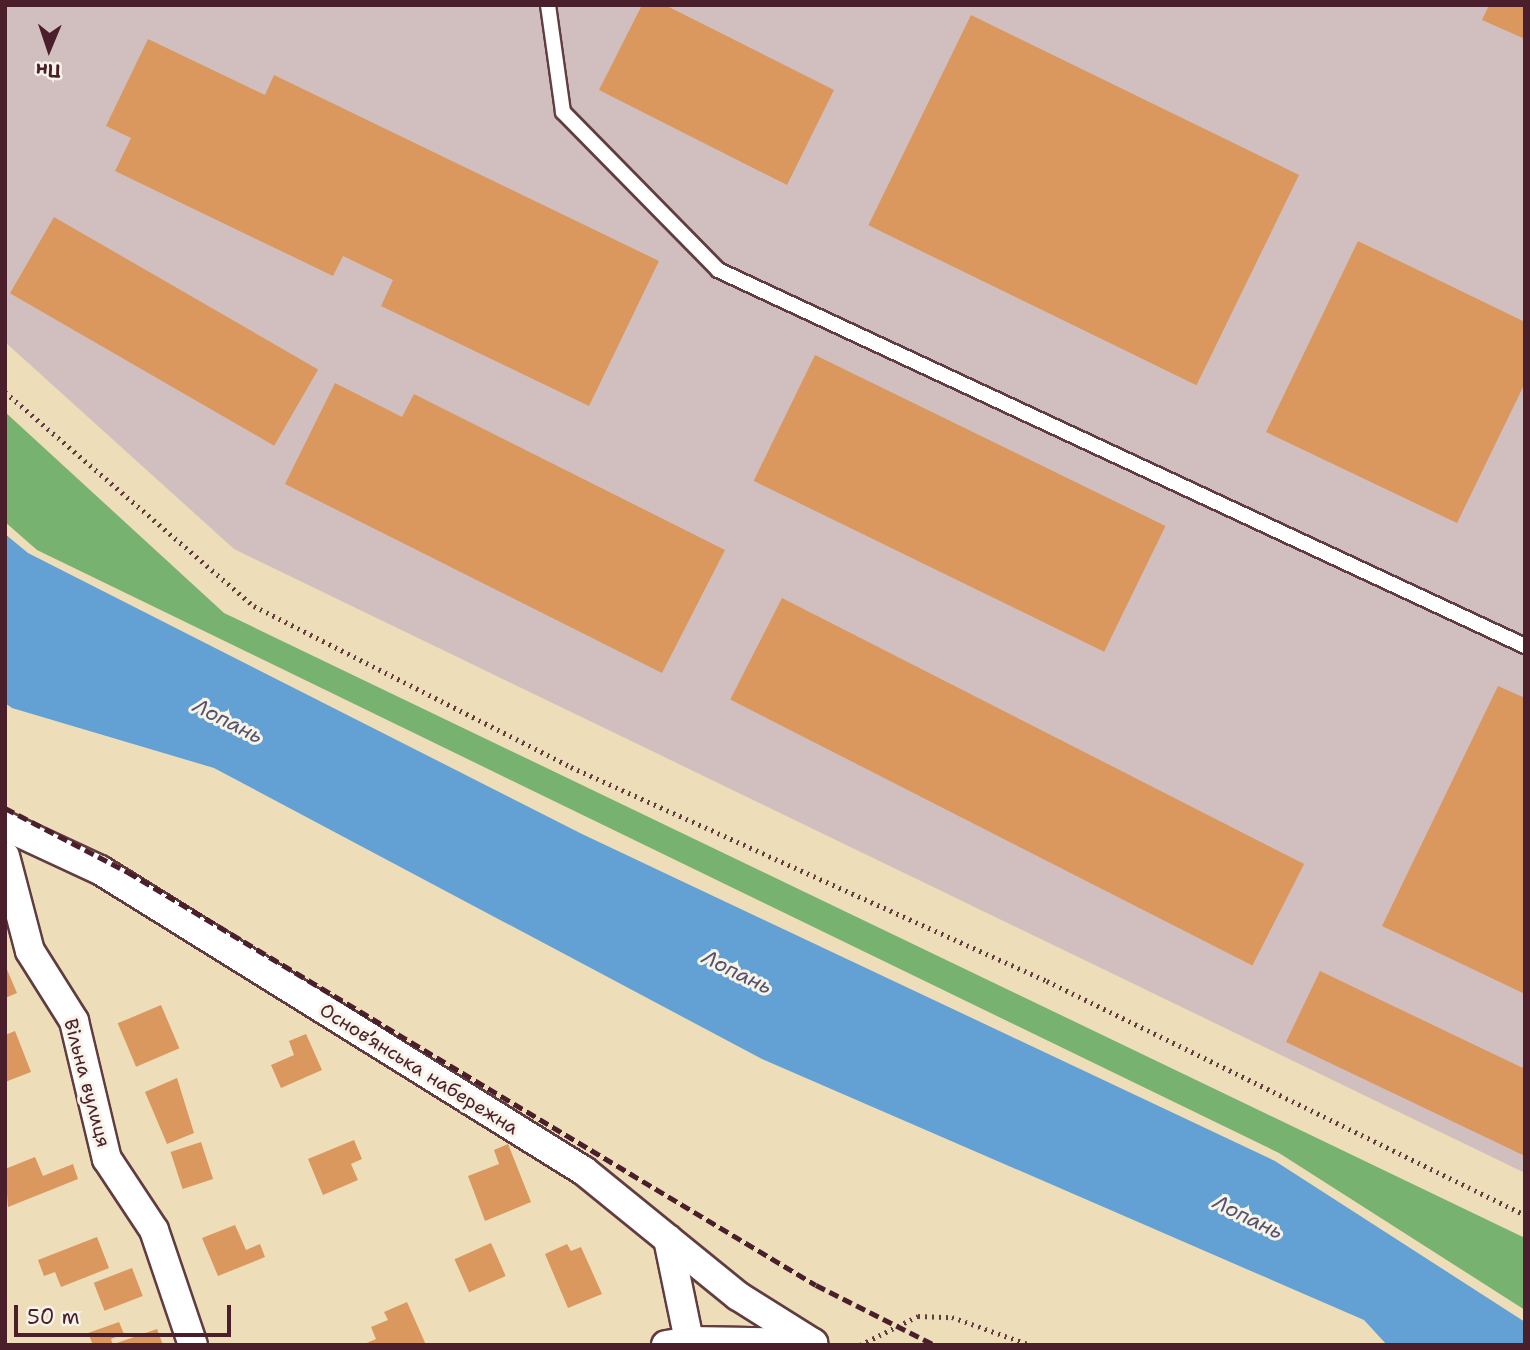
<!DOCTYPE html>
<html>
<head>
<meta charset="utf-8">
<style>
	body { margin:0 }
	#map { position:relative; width:1530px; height:1350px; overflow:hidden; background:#edddb9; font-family:"Shantell Sans",sans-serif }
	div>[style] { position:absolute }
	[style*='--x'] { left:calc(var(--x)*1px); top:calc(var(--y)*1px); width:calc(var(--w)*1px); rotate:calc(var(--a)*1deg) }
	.industrial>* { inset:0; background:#d1bfbf }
	.forest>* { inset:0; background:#78b271 }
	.water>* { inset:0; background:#63a1d4 }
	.building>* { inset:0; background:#da975e; transform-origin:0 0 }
	.path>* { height:4.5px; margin-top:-2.25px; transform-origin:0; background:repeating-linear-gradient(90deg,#623c40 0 2px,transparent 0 7px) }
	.roads { filter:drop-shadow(2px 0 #623c40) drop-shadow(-2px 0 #623c40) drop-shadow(0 2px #623c40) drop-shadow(0 -2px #623c40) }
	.service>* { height:14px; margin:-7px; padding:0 7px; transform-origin:7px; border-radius:7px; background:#fff }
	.minor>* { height:28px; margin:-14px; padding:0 14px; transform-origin:14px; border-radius:14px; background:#fff }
	.rail>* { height:5px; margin-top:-2.5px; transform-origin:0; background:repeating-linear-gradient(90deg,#4a1f2b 0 10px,transparent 0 15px) }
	span { translate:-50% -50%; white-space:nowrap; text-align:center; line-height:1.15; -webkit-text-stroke:6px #f7f3e8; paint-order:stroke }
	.street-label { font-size:19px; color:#4a1f2b }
	.water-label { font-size:21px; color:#54536f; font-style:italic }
	.frame { position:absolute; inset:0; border:7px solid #4a1f2b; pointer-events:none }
	.north { position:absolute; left:14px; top:14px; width:70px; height:70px; -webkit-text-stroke:5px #f7f3e8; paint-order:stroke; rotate:182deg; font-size:19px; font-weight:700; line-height:28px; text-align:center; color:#4a1f2b }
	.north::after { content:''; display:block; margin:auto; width:24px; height:32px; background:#4a1f2b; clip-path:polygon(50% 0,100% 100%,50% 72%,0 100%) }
	.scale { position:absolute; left:14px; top:1305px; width:217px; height:32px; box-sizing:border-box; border:4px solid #4a1f2b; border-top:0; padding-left:9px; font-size:21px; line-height:24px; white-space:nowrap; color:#4a1f2b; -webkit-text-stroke:5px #f7f3e8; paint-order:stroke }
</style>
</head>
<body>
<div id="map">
	<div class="industrial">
		<div style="clip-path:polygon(5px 5px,1525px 5px,1525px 1173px,234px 549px,5px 342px)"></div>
	</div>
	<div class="forest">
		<div style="clip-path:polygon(5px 412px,224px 613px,1525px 1238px,1525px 1310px,1279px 1153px,37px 550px,5px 522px)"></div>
	</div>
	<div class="water">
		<div style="clip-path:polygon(5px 534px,28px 553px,582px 834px,1275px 1161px,1525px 1322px,1525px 1345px,1387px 1345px,1364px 1320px,762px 1059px,214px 768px,12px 708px,5px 703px)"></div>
	</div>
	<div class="building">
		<div style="clip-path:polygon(642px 5px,665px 5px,834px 90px,787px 185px,599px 90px)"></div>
		<div style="clip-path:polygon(1489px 5px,1525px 5px,1525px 39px,1482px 20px)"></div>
		<div style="left:971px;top:15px;width:365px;height:234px;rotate:26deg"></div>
		<div style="clip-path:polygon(148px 39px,265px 95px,274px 75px,659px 261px,589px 406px,381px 306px,393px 280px,343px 256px,333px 276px,115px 171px,131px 138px,106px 126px)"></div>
		<div style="left:54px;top:217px;width:305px;height:88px;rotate:30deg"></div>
		<div style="clip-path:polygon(1358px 241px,1525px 322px,1525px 383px,1457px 523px,1266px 432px)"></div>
		<div style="left:815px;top:355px;width:390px;height:140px;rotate:26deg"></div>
		<div style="clip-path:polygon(335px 383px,402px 417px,414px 394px,725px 550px,662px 673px,285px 484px)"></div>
		<div style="left:782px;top:598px;width:586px;height:114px;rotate:27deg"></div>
		<div style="clip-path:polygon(1498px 686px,1525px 698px,1525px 994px,1382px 926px)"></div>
		<div style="clip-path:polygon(5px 965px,17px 993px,5px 998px)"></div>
		<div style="clip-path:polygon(1320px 971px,1525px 1069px,1525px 1156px,1286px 1042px)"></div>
		<div style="left:161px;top:1005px;width:47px;height:47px;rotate:67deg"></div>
		<div style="clip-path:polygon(15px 1031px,31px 1072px,5px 1082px,5px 1035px)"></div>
		<div style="clip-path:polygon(306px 1034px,322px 1070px,281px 1088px,271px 1065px,294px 1055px,289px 1041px)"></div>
		<div style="clip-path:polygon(177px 1078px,194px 1133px,167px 1144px,145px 1092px)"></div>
		<div style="clip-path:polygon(354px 1140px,362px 1159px,351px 1164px,358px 1180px,323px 1195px,308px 1159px)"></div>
		<div style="left:201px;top:1142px;width:39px;height:32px;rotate:72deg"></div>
		<div style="clip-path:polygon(508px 1144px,531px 1202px,485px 1221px,468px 1176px,499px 1164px,494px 1150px)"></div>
		<div style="clip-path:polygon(35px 1157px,43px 1176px,73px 1164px,78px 1179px,8px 1207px,5px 1169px)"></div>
		<div style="clip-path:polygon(235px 1225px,246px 1250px,260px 1244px,265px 1257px,218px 1276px,202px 1238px)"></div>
		<div style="clip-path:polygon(97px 1237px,109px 1268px,61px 1287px,55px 1272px,44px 1276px,38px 1260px)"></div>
		<div style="left:491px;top:1243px;width:36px;height:40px;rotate:66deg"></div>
		<div style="clip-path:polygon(567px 1244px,571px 1251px,581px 1247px,602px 1294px,568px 1308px,545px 1254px)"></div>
		<div style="left:132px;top:1268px;width:30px;height:41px;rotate:69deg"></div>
		<div style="clip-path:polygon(407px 1302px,426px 1345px,362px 1345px,376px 1339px,371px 1327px,388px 1320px,384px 1312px)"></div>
		<div style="clip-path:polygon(119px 1322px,124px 1334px,111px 1339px,113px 1345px,93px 1345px,88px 1333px)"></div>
		<div style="clip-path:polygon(157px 1329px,163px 1345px,114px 1345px,114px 1344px)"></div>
	</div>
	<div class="path">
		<div style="--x:5;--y:392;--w:328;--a:40.7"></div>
		<div style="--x:254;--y:606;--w:356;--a:26.9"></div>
		<div style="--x:571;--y:767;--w:522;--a:24.21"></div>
		<div style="--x:1047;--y:981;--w:532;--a:26.08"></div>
		<div style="--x:860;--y:1345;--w:65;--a:-26.6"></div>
		<div style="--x:918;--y:1316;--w:34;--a:2"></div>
		<div style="--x:952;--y:1317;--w:83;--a:19.7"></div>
	</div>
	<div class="roads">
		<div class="service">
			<div style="--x:548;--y:5;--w:108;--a:82"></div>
			<div style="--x:563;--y:112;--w:221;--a:45.5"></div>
			<div style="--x:718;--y:270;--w:890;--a:24.98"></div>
		</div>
		<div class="minor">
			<div style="--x:5;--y:826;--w:105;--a:24.9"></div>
			<div style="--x:100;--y:870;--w:570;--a:31.88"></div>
			<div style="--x:584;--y:1171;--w:198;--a:39.1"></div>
			<div style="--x:738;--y:1296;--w:89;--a:32.1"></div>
			<div style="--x:5;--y:856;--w:98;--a:75.3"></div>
			<div style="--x:30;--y:951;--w:83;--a:57.8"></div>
			<div style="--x:74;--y:1021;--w:142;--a:76.6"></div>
			<div style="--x:107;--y:1159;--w:85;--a:56.5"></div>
			<div style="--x:154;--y:1230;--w:121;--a:71.3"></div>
			<div style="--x:668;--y:1239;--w:108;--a:78.3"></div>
			<div style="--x:666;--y:1345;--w:24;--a:-9"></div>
			<div style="--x:690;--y:1341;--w:123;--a:0.9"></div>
		</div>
	</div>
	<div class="rail">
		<div style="--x:5;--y:808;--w:139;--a:27.5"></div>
		<div style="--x:128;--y:872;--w:802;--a:30.98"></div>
		<div style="--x:816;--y:1285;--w:133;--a:26.8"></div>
	</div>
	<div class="street-label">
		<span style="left:419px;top:1069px;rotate:32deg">Основ’янська набережна</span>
		<span style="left:87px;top:1083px;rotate:75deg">Вільна вулиця</span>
	</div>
	<div class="water-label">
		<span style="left:228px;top:721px;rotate:27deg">Лопань</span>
		<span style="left:737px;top:972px;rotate:26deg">Лопань</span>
		<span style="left:1248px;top:1217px;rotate:26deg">Лопань</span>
	</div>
	<div class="frame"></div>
	<div class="north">Пн</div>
	<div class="scale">50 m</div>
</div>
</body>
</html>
